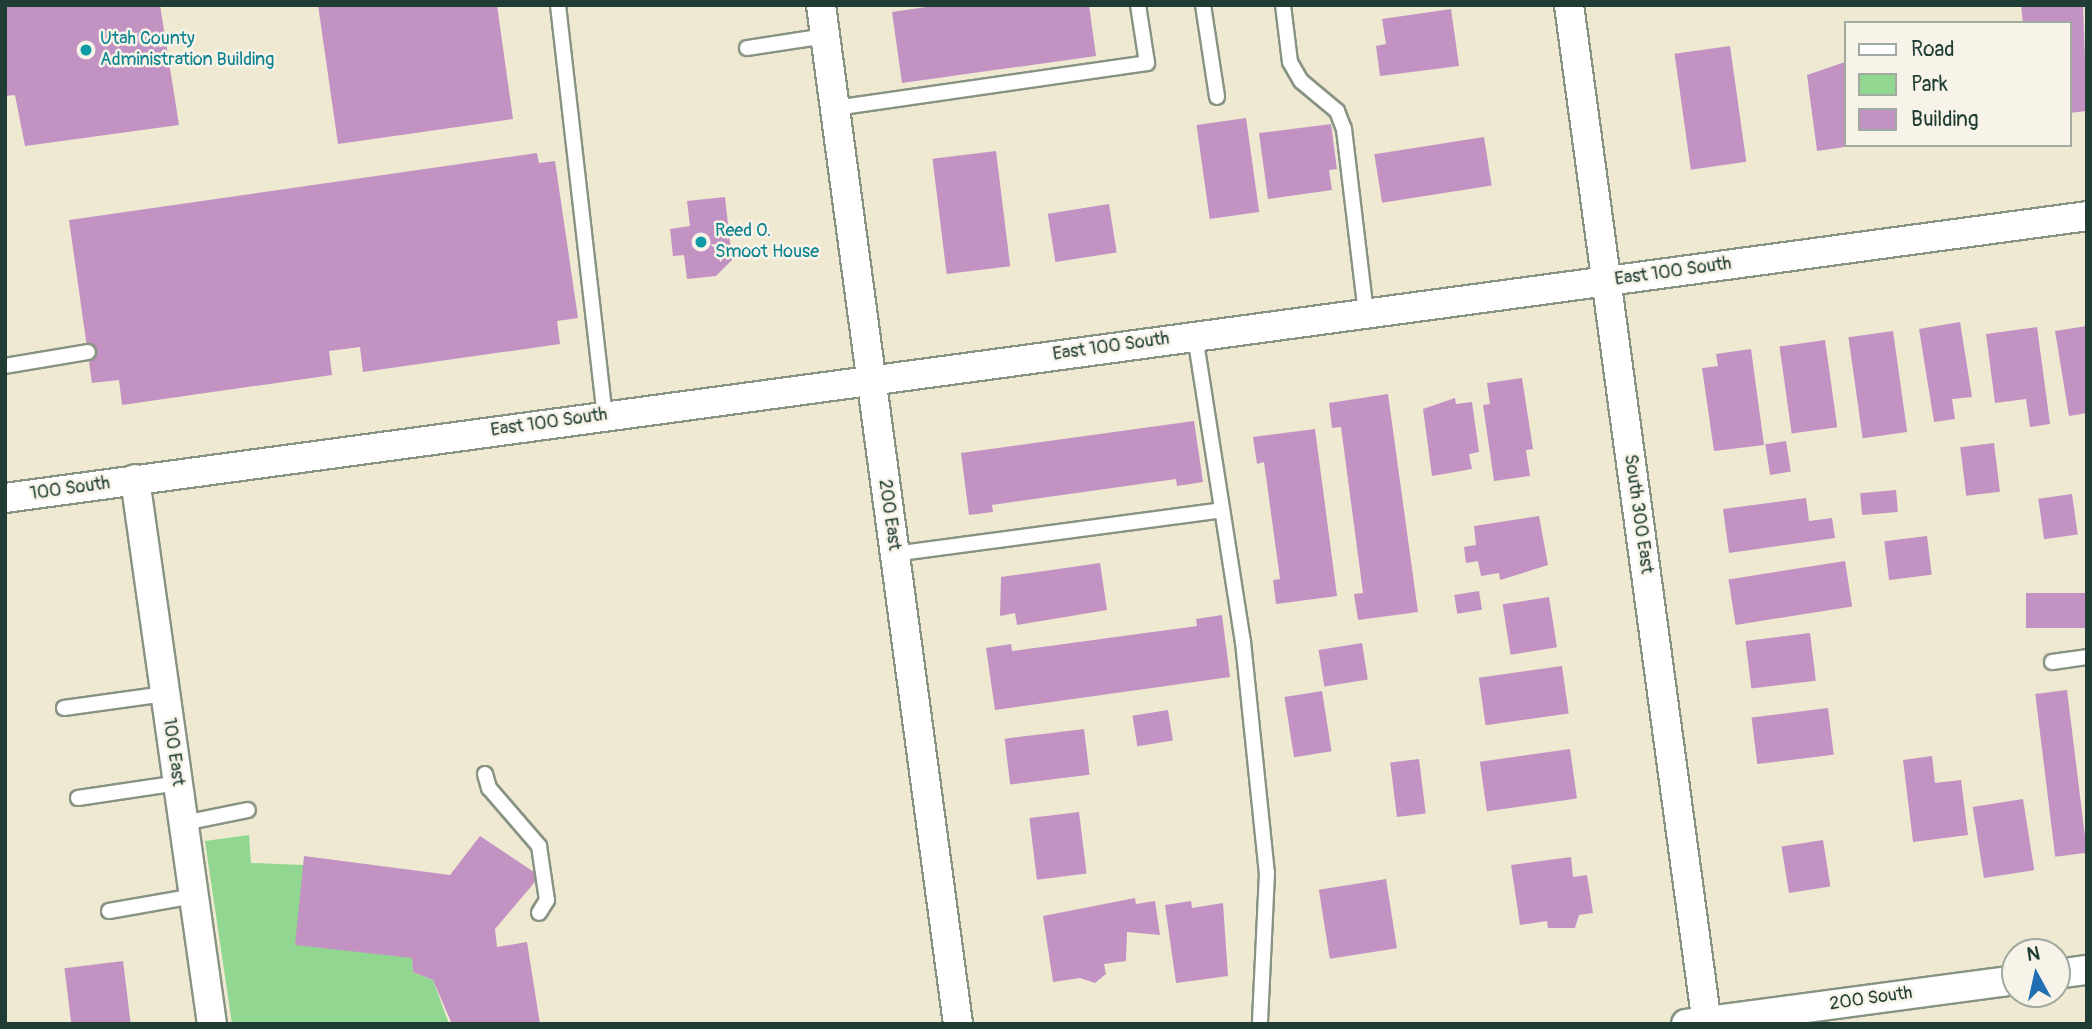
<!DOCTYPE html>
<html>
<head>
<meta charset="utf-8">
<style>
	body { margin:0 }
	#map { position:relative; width:2092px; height:1029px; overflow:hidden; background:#efe9d2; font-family:Pangolin,sans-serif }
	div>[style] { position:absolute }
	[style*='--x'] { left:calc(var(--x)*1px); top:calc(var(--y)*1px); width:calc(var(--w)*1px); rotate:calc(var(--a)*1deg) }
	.green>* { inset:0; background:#91d791 }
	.building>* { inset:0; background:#c292c3; transform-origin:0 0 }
	.roads { filter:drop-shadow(2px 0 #879383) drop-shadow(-2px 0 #879383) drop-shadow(0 2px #879383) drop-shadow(0 -2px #879383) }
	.lane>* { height:14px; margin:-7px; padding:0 7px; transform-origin:7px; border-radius:7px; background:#fff }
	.street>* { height:28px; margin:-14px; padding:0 14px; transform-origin:14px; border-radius:14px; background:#fff }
	.dots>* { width:19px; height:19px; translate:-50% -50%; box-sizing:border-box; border:4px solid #f7f3e8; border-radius:50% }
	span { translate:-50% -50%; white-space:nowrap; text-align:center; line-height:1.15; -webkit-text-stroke:5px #f7f3e8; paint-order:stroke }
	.culture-label { font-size:18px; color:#0d838f }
	.left { translate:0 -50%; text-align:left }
	.street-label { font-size:18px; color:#1f3d34 }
	.frame { position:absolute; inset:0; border:7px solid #1f3d34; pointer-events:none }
	.legend { position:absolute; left:1844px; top:21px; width:228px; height:126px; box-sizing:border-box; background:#f7f3e8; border:2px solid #a1aaa0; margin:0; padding:9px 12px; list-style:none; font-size:21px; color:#1f3d34 }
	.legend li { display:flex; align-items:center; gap:14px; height:35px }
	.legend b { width:35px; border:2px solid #a1aaa0 }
	.north { position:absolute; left:2001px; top:938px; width:70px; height:70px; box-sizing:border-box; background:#f7f3e8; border:2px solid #a1aaa0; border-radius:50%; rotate:352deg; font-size:19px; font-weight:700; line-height:28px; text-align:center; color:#1f3d34 }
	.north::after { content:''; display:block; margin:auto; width:24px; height:32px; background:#1f6fb2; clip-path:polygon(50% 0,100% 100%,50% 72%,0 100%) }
</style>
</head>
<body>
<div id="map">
	<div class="green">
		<div style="clip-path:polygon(249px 835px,251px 863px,303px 865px,412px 958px,413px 972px,433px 980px,449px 1024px,232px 1024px,205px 841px)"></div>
	</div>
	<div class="building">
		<div style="clip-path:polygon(5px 5px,160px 5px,179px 125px,25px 146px,15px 95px,5px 96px)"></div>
		<div style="clip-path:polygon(318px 5px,497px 5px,513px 119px,338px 144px)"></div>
		<div style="clip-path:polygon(940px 5px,1089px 5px,1096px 56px,902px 83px,892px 12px)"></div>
		<div style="clip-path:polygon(2021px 5px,2083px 5px,2087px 111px,2069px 113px,2069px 23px,2023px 23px)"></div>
		<div style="clip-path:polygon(1451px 9px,1459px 66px,1380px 76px,1376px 46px,1386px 44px,1382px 19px)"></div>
		<div style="left:1730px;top:46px;width:117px;height:56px;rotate:82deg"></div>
		<div style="clip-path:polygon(1845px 62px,1845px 147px,1817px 151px,1807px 75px)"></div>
		<div style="left:1246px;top:118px;width:95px;height:50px;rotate:82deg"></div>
		<div style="clip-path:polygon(1331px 124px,1337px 169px,1329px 170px,1332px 190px,1268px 199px,1259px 133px)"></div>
		<div style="left:1484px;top:137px;width:49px;height:111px;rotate:81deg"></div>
		<div style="left:996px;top:151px;width:116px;height:64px;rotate:83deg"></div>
		<div style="clip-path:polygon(537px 153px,539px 163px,555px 161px,578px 318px,557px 321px,560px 344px,363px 372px,360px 347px,329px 351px,332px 375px,122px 405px,119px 380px,92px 383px,69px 220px)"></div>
		<div style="clip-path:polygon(725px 197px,732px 260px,716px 276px,687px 279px,684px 255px,673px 256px,670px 229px,690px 226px,687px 201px)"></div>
		<div style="left:1109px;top:204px;width:49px;height:62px;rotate:81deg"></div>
		<div style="clip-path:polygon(1960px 322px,1972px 397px,1952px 399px,1955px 419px,1934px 422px,1919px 329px)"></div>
		<div style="clip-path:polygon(2087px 326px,2087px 413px,2069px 416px,2055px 331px)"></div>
		<div style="clip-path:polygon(2037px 327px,2050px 424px,2030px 427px,2026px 399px,1995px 403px,1986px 334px)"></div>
		<div style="left:1893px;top:331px;width:102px;height:45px;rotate:82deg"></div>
		<div style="left:1825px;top:340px;width:88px;height:46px;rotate:82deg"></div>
		<div style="clip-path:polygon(1751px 349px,1764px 445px,1714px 451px,1702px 368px,1718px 366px,1716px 354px)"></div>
		<div style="clip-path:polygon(1522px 378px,1533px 449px,1526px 450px,1530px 476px,1494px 481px,1483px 405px,1490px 404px,1487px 383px)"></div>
		<div style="clip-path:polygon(1388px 394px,1418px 612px,1358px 620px,1354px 594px,1363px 593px,1341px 427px,1332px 428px,1329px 403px)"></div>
		<div style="clip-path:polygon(1455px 398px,1456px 404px,1472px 402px,1479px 452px,1469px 454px,1472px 469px,1432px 476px,1423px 409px)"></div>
		<div style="clip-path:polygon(1194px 421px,1203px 482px,1177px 486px,1176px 479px,992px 505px,993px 512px,969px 515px,961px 453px)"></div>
		<div style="clip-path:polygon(1315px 429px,1337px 596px,1276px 604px,1273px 580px,1280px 579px,1264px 462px,1257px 464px,1253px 437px)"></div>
		<div style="left:1786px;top:441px;width:31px;height:21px;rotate:81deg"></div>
		<div style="left:1994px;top:443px;width:49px;height:34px;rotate:83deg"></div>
		<div style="left:1896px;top:490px;width:22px;height:36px;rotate:85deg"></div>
		<div style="left:2072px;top:494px;width:41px;height:34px;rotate:82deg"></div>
		<div style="clip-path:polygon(1806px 498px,1809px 521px,1832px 518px,1835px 538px,1729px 553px,1723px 509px)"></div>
		<div style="clip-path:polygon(1539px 516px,1548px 565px,1500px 580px,1499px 573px,1481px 576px,1478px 561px,1466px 563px,1464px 547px,1476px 545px,1474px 526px)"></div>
		<div style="left:1927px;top:536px;width:39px;height:43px;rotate:83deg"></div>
		<div style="left:1845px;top:561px;width:46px;height:118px;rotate:81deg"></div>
		<div style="clip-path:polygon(1100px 563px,1107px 610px,1017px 625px,1015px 613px,1000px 616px,1001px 577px)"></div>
		<div style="left:1479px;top:591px;width:19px;height:25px;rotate:81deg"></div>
		<div style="left:2087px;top:593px;width:35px;height:61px;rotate:90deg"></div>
		<div style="left:1549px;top:597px;width:51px;height:47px;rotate:81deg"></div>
		<div style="clip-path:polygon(1222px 615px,1230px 677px,995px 710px,986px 648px,1011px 644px,1012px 651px,1197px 626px,1196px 619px)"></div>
		<div style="left:1810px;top:633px;width:48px;height:65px;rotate:83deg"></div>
		<div style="left:1362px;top:643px;width:37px;height:44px;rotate:81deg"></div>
		<div style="left:1562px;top:666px;width:48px;height:84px;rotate:82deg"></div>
		<div style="left:2067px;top:690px;width:164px;height:32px;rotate:83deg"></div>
		<div style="left:1322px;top:691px;width:61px;height:38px;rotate:81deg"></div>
		<div style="left:1828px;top:708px;width:47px;height:77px;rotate:83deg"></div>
		<div style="left:1168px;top:710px;width:31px;height:36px;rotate:81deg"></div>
		<div style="left:1084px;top:729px;width:46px;height:80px;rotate:83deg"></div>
		<div style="left:1570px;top:749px;width:50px;height:91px;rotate:82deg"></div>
		<div style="clip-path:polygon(1932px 756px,1935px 783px,1961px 780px,1968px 835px,1913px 842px,1903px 760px)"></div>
		<div style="left:1419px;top:759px;width:55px;height:29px;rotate:83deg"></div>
		<div style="left:2023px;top:799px;width:72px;height:51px;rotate:81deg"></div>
		<div style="left:1079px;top:812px;width:62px;height:50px;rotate:83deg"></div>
		<div style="clip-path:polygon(480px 836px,540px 876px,495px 929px,497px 947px,527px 942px,540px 1024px,452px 1024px,433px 980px,413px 972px,412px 958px,295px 945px,304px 856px,450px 875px)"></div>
		<div style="left:1823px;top:840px;width:47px;height:42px;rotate:81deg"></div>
		<div style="clip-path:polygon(1571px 857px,1573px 877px,1587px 875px,1593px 913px,1579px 915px,1575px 928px,1548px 928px,1547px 921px,1520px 925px,1511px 865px)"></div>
		<div style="left:1386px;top:879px;width:70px;height:68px;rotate:81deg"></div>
		<div style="clip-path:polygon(1135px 898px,1136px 904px,1155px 901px,1160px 935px,1127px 932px,1126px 961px,1104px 964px,1106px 974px,1095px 983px,1080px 978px,1053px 982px,1043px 916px)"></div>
		<div style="clip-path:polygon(1191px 901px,1192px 908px,1223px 903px,1228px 976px,1176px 983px,1165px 905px)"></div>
		<div style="left:123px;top:961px;width:64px;height:59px;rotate:83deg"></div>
	</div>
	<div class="roads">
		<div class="lane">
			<div style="--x:558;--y:5;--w:414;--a:83.5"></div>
			<div style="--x:1203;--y:5;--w:93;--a:81.3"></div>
			<div style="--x:1283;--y:5;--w:57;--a:83"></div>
			<div style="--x:1290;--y:62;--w:22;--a:60"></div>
			<div style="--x:1301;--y:81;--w:47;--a:39.8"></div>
			<div style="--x:1337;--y:111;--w:19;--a:69"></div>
			<div style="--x:1344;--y:129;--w:185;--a:83.2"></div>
			<div style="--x:747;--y:48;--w:79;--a:-8.7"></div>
			<div style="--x:835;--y:108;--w:315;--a:-8.2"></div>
			<div style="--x:1147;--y:63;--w:59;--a:-98.8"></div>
			<div style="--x:1195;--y:336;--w:310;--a:81.1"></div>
			<div style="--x:1243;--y:642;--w:232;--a:84.1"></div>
			<div style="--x:1267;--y:873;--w:151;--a:92.7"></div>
			<div style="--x:5;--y:366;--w:84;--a:-9.6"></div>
			<div style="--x:894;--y:554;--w:331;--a:-7.6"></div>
			<div style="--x:2052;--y:662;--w:35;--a:-8"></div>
			<div style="--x:64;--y:708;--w:102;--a:-7.9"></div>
			<div style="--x:485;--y:774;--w:15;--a:74"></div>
			<div style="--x:489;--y:788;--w:77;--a:49.2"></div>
			<div style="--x:539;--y:846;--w:55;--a:81.6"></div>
			<div style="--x:547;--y:900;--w:15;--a:122"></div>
			<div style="--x:78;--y:798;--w:101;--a:-8.5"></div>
			<div style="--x:184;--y:823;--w:65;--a:-11.5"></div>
			<div style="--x:109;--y:911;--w:86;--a:-10"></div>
		</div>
		<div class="street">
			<div style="--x:821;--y:5;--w:1028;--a:82.34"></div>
			<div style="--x:1569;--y:5;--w:1028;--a:82.29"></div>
			<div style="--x:135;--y:479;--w:550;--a:81.96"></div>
			<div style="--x:5;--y:498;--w:2101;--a:-7.71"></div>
			<div style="--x:2057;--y:974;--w:30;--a:-8"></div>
			<div style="--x:1686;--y:1024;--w:332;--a:-7.6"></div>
		</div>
	</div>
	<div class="dots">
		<div style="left:86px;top:50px;background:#0f9aa8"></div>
		<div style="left:701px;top:242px;background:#0f9aa8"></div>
	</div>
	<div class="culture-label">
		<span class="left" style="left:100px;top:50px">Utah County<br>Administration Building</span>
		<span class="left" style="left:715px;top:242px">Reed O.<br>Smoot House</span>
	</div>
	<div class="street-label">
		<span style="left:1673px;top:272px;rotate:-8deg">East 100 South</span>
		<span style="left:1111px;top:347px;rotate:-8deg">East 100 South</span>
		<span style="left:549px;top:423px;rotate:-8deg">East 100 South</span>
		<span style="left:70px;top:489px;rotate:-8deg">100 South</span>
		<span style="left:1638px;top:514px;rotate:82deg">South 300 East</span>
		<span style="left:889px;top:515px;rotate:82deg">200 East</span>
		<span style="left:173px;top:752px;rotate:82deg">100 East</span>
		<span style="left:1871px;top:999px;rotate:-8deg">200 South</span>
	</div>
	<div class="frame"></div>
	<ul class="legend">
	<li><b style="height:9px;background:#fff"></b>Road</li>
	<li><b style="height:19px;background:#91d791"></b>Park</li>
	<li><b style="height:19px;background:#c292c3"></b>Building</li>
	</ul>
	<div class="north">N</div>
</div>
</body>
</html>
